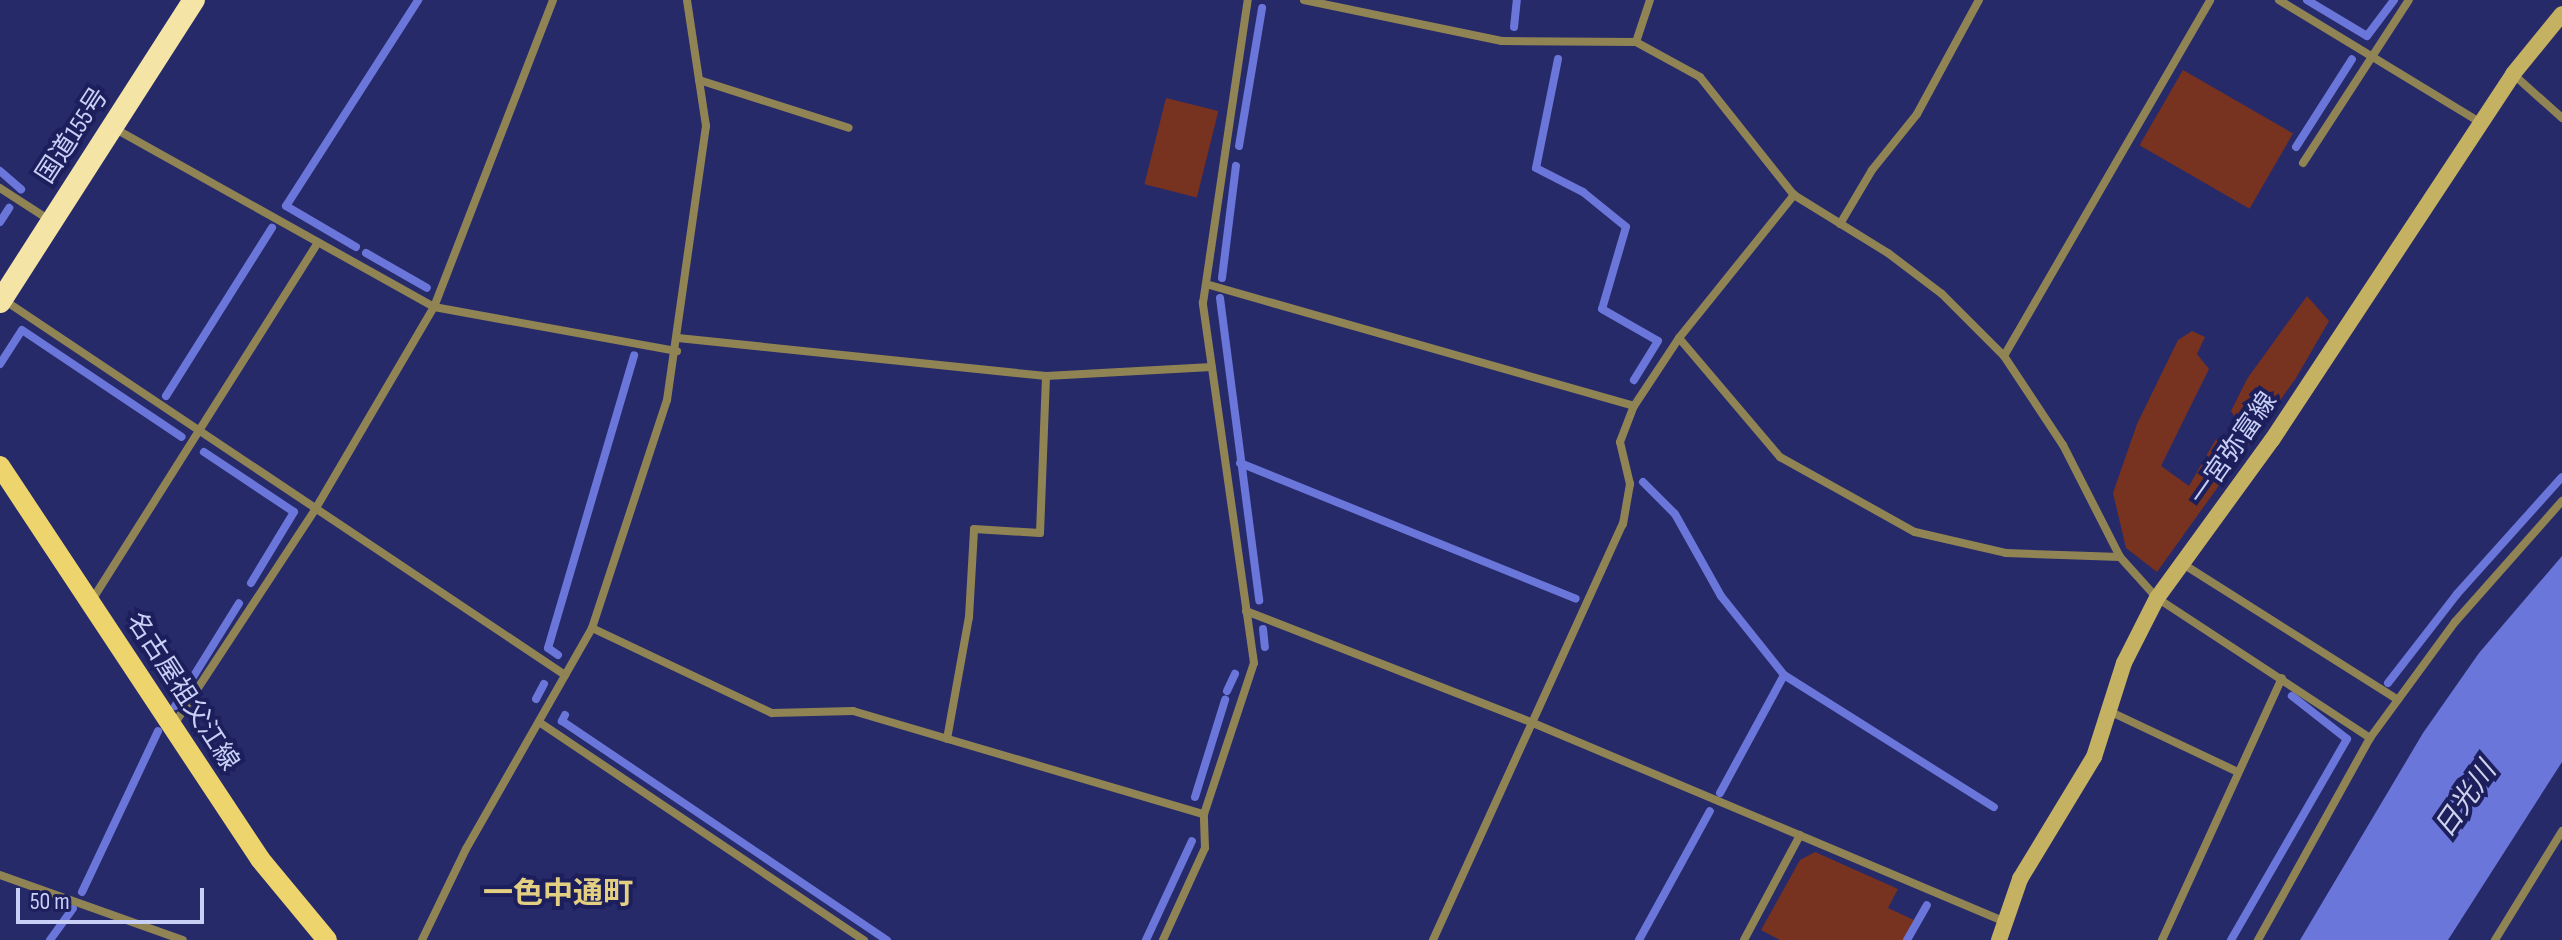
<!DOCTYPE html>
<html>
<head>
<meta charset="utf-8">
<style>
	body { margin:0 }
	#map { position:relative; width:2562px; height:940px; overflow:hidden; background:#262a68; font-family:"Sofia Sans Condensed","Noto Sans JP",sans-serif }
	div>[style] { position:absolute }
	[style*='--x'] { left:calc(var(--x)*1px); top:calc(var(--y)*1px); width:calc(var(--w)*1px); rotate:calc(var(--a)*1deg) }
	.green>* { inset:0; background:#783220; transform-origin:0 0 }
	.water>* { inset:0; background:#6a76da }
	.stream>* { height:8px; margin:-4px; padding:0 4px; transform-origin:4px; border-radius:4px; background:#6a76da }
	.minor>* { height:8px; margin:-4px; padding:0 4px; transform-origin:4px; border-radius:4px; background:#908454 }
	.secondary>* { height:16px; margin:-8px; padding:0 8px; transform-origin:8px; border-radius:8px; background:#c5b162 }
	.primary>* { height:20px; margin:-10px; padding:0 10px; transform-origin:10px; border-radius:10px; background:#eed46c }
	.trunk>* { height:22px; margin:-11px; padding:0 11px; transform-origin:11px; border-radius:11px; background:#f4e4a6 }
	span { translate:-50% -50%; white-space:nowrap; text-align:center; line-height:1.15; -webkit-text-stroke:8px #1d1f5c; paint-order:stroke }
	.street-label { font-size:26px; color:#c8d0f6 }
	.water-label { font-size:28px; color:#cdd3ed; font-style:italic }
	.quarter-label { font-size:30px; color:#e3cf82; font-weight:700 }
	.scale { position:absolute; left:16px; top:888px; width:188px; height:36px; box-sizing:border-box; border:4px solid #c8d0f6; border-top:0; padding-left:10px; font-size:24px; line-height:28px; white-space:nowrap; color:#c8d0f6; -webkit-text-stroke:6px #1d1f5c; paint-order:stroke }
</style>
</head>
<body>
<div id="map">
	<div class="green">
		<div style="left:2183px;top:70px;width:127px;height:87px;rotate:30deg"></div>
		<div style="left:1166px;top:98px;width:54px;height:89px;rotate:14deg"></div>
		<div style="clip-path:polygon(2307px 296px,2329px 321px,2296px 378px,2157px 572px,2126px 548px,2113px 493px,2137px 424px,2178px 340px,2192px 331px,2205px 337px,2197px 354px,2209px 369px,2161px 466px,2189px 486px,2216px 439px,2225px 442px,2239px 423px,2231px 411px,2247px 379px)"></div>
		<div style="clip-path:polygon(1815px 852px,1898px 889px,1888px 908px,1914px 920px,1903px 940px,1780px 940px,1761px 930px,1800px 860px)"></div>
	</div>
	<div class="water">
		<div style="clip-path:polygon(2562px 556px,2562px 762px,2448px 940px,2300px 940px,2423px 733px,2479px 653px)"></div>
	</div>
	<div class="stream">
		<div style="--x:2307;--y:0;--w:70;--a:31"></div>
		<div style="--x:2367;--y:36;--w:45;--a:-53.1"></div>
		<div style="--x:1514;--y:27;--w:27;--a:-84"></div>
		<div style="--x:1558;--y:59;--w:111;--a:101.4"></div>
		<div style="--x:1536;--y:168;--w:53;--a:27.1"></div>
		<div style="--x:1583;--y:192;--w:55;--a:39.1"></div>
		<div style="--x:1626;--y:227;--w:85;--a:106.3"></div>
		<div style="--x:1602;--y:309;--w:64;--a:29.7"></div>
		<div style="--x:1658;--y:341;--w:46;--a:121.6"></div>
		<div style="--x:1239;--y:146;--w:140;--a:-80.5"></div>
		<div style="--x:2296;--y:147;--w:104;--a:-57.5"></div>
		<div style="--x:0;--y:171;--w:28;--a:41"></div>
		<div style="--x:0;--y:222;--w:17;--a:-57"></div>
		<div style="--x:356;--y:247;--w:81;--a:-149.6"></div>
		<div style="--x:286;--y:206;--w:245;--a:-57.3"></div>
		<div style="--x:366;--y:253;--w:70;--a:29.8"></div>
		<div style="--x:1222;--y:278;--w:113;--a:-82.9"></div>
		<div style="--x:1220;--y:298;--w:305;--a:82.6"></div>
		<div style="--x:0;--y:364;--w:40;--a:-57.1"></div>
		<div style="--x:22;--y:330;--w:192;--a:33.8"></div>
		<div style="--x:166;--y:396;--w:199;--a:-57.8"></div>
		<div style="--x:204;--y:452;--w:108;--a:33.7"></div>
		<div style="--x:294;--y:512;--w:83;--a:121.2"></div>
		<div style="--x:1240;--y:463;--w:362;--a:22"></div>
		<div style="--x:1643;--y:482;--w:45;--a:45"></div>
		<div style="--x:1675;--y:514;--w:94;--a:60.7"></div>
		<div style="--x:1721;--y:596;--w:101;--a:51.4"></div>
		<div style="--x:1784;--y:675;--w:248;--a:32.2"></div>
		<div style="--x:1263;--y:629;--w:18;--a:84"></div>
		<div style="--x:558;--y:655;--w:12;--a:-145"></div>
		<div style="--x:548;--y:648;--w:305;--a:-73.6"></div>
		<div style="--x:2388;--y:683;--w:113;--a:-52.2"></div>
		<div style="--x:2457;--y:594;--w:157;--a:-48.1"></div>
		<div style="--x:1227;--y:691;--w:19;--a:-65"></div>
		<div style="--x:536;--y:699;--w:17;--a:-62"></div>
		<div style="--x:175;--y:706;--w:121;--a:-58.1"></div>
		<div style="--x:565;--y:715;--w:7;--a:117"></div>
		<div style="--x:562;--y:721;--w:392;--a:34"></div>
		<div style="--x:1720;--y:793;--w:134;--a:-61.5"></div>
		<div style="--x:1195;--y:797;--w:102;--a:-72.8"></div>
		<div style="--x:82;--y:892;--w:178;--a:-64.7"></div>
		<div style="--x:50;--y:940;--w:39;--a:-54"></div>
		<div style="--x:1146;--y:940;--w:109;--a:-65.1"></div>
		<div style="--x:1639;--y:940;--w:147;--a:-61.2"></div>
		<div style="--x:1907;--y:940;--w:40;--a:-60.3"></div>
		<div style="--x:2231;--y:940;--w:232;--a:-60"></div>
		<div style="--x:2347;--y:739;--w:70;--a:-142"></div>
	</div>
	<div class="minor">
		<div style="--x:1304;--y:0;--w:202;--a:11.7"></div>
		<div style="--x:1502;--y:41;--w:134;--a:0.4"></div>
		<div style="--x:1636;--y:42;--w:73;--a:28.7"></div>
		<div style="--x:1700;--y:77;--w:151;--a:51.5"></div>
		<div style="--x:1794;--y:195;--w:110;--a:31.7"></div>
		<div style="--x:1888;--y:253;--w:68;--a:37.2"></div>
		<div style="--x:1942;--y:294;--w:88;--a:45"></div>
		<div style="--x:2004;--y:356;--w:107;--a:56.5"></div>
		<div style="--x:2063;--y:445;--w:126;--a:63"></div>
		<div style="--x:2120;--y:557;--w:55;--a:47.9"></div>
		<div style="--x:2157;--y:598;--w:255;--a:33.3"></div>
		<div style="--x:2279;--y:0;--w:235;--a:31.3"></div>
		<div style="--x:1636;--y:42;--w:44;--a:-71.6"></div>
		<div style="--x:2513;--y:74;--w:66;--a:41.9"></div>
		<div style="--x:699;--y:80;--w:157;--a:17.7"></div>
		<div style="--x:112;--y:127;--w:369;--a:29.2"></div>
		<div style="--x:434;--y:307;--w:247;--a:10.3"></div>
		<div style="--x:2303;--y:163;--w:194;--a:-57"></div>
		<div style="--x:0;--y:188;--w:61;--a:32.9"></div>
		<div style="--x:1840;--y:224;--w:63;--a:-59.3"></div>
		<div style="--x:1872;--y:170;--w:72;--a:-51.2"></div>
		<div style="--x:1917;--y:114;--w:130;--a:-61.5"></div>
		<div style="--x:1206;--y:284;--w:445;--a:15.9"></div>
		<div style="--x:4;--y:300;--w:675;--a:33.76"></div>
		<div style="--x:678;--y:338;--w:370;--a:5.9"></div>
		<div style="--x:1046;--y:376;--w:166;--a:-3.1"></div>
		<div style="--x:1679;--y:338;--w:156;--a:49.7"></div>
		<div style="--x:1780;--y:457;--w:154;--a:29.1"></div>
		<div style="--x:1915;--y:532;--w:93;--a:13"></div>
		<div style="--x:2006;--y:553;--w:114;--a:2"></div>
		<div style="--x:2004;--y:356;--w:411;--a:-59.9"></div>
		<div style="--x:2183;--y:564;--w:254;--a:32.3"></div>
		<div style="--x:92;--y:600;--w:423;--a:-57.7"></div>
		<div style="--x:1246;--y:611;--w:308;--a:21.3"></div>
		<div style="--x:1533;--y:723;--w:510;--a:22.84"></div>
		<div style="--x:592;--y:628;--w:199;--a:25.3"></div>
		<div style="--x:772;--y:713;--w:81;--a:-1.4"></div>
		<div style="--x:853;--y:711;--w:366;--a:16.4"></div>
		<div style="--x:2111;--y:712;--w:140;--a:25.3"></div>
		<div style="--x:542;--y:724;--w:388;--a:33.9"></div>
		<div style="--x:173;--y:726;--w:261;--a:-56.7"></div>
		<div style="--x:316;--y:508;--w:233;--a:-59.6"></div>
		<div style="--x:434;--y:307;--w:329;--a:-68.8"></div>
		<div style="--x:947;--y:739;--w:124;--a:-79.8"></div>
		<div style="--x:969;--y:617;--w:88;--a:-86.7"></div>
		<div style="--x:974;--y:529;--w:66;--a:3.5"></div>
		<div style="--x:1040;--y:533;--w:157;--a:-87.8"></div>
		<div style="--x:0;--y:875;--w:194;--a:19.6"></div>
		<div style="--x:422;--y:940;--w:101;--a:-64.2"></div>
		<div style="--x:466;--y:849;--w:254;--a:-60.3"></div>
		<div style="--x:592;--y:628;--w:240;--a:-71.8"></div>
		<div style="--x:667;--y:400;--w:277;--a:-81.9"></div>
		<div style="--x:706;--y:126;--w:127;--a:-98.6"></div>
		<div style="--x:1163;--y:940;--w:101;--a:-65.5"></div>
		<div style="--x:1205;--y:848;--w:34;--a:-92"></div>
		<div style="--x:1204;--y:814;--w:159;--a:-71.7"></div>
		<div style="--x:1254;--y:663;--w:364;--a:-98.1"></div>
		<div style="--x:1203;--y:303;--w:306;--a:-81.6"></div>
		<div style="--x:1433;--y:940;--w:457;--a:-65.5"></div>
		<div style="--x:1623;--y:524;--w:41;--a:-80.1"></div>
		<div style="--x:1630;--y:484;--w:43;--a:-103.4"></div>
		<div style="--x:1620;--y:442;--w:39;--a:-69"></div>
		<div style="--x:1634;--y:406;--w:82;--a:-56.5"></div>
		<div style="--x:1679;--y:338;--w:184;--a:-51.2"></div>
		<div style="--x:1744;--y:940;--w:119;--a:-61.9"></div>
		<div style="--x:2162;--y:940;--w:288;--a:-65.4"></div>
		<div style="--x:2258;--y:940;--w:231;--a:-61"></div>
		<div style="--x:2370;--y:738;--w:144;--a:-53.8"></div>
		<div style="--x:2455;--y:622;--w:162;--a:-48.5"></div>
		<div style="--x:2495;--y:940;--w:128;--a:-58.4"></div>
	</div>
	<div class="secondary">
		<div style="--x:1999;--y:940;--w:65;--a:-71"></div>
		<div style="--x:2020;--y:879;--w:143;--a:-58.8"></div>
		<div style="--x:2094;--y:757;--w:99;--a:-72.3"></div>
		<div style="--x:2124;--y:663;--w:73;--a:-63.1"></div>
		<div style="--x:2157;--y:598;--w:195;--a:-54"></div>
		<div style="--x:2272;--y:440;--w:438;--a:-56.6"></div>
		<div style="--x:2513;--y:74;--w:77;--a:-50.8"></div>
	</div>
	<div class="primary">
		<div style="--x:0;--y:466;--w:471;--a:56.5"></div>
		<div style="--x:260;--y:859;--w:105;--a:50.4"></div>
	</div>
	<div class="trunk">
		<div style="--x:0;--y:302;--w:359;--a:-57.3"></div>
	</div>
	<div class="street-label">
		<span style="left:73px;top:136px;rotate:-57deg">国道155号</span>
		<span style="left:2234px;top:449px;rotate:-55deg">一宮弥富線</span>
		<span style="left:182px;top:692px;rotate:57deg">名古屋祖父江線</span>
	</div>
	<div class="water-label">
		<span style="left:2466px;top:800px;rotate:-55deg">日光川</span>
	</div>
	<div class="quarter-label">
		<span style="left:558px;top:894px">一色中通町</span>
	</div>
	<div class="scale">50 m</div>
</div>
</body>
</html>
